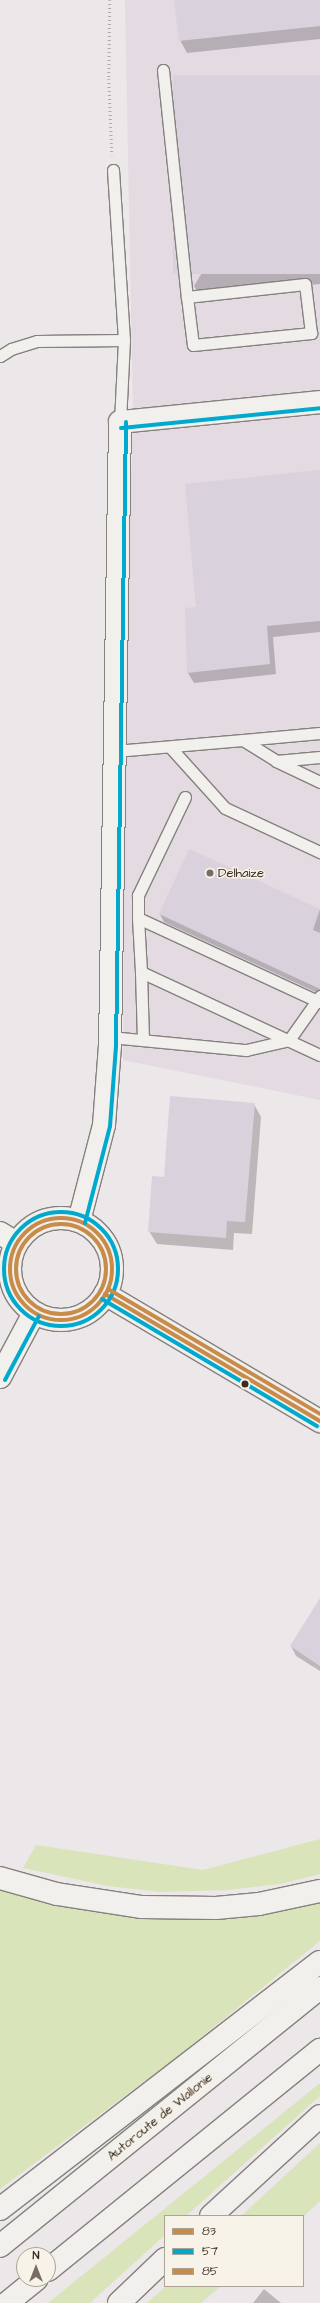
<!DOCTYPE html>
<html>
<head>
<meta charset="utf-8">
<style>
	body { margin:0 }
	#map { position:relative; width:320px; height:2303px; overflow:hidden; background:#ece7e8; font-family:"Architects Daughter",sans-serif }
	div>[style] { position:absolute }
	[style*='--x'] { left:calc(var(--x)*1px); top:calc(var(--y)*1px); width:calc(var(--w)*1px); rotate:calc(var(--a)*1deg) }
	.built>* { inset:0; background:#e3dae2 }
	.green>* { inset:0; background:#dae4bb }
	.shadow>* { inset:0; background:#0003 }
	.building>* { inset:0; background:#d9d2dc; transform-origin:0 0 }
	.path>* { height:2.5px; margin-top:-1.25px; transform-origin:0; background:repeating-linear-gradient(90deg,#b0aca9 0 1px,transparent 0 4px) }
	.roads { filter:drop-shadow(1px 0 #86807e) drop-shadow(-1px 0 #86807e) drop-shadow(0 1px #86807e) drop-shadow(0 -1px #86807e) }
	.lane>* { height:11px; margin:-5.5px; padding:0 5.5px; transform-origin:5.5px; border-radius:5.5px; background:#f1f0ec }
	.street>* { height:22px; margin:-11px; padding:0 11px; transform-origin:11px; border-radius:11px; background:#f1f0ec }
	.secondary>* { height:22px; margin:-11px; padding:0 11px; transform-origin:11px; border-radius:11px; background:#f1f0ec }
	.secondary>.ring { margin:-11px; padding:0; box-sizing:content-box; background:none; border:22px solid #f1f0ec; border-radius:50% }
	.highway>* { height:22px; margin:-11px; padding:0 11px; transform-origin:11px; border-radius:11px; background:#f1f0ec }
	.bus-1>* { height:4px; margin:-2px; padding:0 2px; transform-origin:2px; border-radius:2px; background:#c88b4a }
	.bus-1>.ring { margin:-2px; padding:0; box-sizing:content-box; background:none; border:4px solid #c88b4a; border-radius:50% }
	.bus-2>* { height:4px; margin:-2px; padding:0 2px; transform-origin:2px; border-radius:2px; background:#00a9ce }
	.bus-2>.ring { margin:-2px; padding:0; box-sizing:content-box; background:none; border:4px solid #00a9ce; border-radius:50% }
	.bus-3>* { height:4px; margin:-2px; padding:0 2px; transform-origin:2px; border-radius:2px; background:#c88b4a }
	.bus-3>.ring { margin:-2px; padding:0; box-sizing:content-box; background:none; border:4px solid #c88b4a; border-radius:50% }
	.dots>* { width:11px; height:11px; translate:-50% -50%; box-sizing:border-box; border:2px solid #f7f3e8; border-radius:50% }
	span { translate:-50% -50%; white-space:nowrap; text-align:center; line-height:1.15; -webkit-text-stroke:3px #f7f3e8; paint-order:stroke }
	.poi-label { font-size:13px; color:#3b2a1e }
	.left { translate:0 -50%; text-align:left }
	.street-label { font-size:13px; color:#3b2a1e }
	.legend { position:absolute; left:164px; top:2215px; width:140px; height:72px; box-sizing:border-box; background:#f7f3e8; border:1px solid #aca397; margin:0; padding:5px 7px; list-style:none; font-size:12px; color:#3b2a1e }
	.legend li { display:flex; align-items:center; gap:8px; height:20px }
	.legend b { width:20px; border:1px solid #aca397 }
	.north { position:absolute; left:16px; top:2247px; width:40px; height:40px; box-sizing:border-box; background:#f7f3e8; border:1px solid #aca397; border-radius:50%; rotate:0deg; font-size:11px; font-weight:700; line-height:16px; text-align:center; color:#3b2a1e }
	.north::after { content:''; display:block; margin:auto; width:14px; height:18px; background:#796c65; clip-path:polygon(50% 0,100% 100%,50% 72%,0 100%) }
</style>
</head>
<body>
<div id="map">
	<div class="built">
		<div style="clip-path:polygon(125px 0,320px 0,320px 1100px,123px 1060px,125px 685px,133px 413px)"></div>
	</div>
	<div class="green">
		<div style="clip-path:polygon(320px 1839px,320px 1874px,280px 1884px,228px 1890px,160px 1892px,108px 1886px,23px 1868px,36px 1845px,203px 1870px)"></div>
		<div style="clip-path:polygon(0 1885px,58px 1901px,320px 1897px,320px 1941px,173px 2060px,0 2189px)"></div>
		<div style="clip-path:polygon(320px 2083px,320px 2096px,186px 2216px,165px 2216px,165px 2235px,90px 2303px,48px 2303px)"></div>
		<div style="clip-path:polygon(320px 2143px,320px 2201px,303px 2217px,241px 2216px)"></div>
		<div style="clip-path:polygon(166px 2286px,221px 2286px,201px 2303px,147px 2303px)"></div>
	</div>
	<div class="shadow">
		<div style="clip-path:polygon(175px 0,320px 0,320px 39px,187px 53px,180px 40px)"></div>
		<div style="clip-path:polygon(320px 76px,320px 284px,200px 296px,194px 286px)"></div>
		<div style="clip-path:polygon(320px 471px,320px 632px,273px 637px,276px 674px,194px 683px,188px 673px,198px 608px)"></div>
		<div style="clip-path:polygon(190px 850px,320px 910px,320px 994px,164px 922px,160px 914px)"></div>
		<div style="clip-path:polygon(254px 1104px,261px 1117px,252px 1234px,234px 1233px,233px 1250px,157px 1244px,149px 1231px,165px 1178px)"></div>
		<div style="clip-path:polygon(320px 1601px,320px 1671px,296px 1656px,291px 1646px)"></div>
		<div style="clip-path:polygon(264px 2289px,281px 2303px,253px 2303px)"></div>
	</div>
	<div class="building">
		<div style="clip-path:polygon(174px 0,320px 0,320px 26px,179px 41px)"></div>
		<div style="left:320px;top:75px;width:199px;height:147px;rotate:90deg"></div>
		<div style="clip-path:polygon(320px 470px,320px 621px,267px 626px,270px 664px,187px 673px,185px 608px,196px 607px,185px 484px)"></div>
		<div style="clip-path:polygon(189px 849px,320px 909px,313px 930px,320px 933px,320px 989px,159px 914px)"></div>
		<div style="clip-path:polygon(170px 1096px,255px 1103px,245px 1222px,227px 1221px,226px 1238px,148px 1232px,152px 1176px,164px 1177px)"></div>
		<div style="clip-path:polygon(320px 1598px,320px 1666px,290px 1646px)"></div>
	</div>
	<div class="path">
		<div style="--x:110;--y:0;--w:79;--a:90.7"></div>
		<div style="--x:109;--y:79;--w:76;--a:87.7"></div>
		<div style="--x:318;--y:928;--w:4;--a:-63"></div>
	</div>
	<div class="roads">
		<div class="lane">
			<div style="--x:163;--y:70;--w:228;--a:84"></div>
			<div style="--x:187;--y:297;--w:48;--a:82.9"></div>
			<div style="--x:193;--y:345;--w:119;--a:-5.8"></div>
			<div style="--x:311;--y:333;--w:49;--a:-97"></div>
			<div style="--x:305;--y:284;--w:119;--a:173.7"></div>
			<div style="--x:113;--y:170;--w:170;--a:86.3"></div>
			<div style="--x:124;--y:340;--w:82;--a:92.8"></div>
			<div style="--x:0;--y:356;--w:13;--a:-32"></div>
			<div style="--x:11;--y:349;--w:27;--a:-17"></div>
			<div style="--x:37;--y:341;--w:87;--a:-0.7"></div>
			<div style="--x:243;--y:740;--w:77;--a:-5.2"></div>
			<div style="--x:170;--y:747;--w:82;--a:48"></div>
			<div style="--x:225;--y:808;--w:105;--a:24.9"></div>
			<div style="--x:115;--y:751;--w:128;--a:-4.9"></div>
			<div style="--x:243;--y:740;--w:39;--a:32"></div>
			<div style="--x:276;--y:761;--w:49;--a:25.5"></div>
			<div style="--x:276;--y:761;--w:44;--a:-5.2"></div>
			<div style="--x:185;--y:797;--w:109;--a:115.6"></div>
			<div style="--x:138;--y:895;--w:23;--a:90"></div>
			<div style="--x:138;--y:918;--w:200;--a:24.8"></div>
			<div style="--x:138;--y:918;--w:54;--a:86.8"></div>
			<div style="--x:141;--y:972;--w:197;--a:24.9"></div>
			<div style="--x:141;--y:972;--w:67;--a:88.3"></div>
			<div style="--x:110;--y:1037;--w:137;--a:5.5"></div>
			<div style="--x:246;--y:1050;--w:44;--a:-13.1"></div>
			<div style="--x:289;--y:1040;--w:54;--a:-54.8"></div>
		</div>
		<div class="street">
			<div style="--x:79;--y:1221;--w:99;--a:-75.4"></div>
			<div style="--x:104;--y:1125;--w:79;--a:-85.7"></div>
			<div style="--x:110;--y:1046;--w:624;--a:-89.08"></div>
			<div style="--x:120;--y:422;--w:201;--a:-5.7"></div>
		</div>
		<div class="secondary">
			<div class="ring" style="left:10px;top:1218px;width:80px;height:80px"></div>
			<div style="--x:0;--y:1233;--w:19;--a:32"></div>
			<div style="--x:105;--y:1294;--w:250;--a:30.6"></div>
			<div style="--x:0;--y:1377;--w:72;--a:-62"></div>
		</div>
		<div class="highway">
			<div style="--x:0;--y:1878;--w:59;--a:15.7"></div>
			<div style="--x:57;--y:1894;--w:86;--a:8.7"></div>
			<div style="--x:142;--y:1907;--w:74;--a:0.8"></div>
			<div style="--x:216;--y:1908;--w:43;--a:-5.3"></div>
			<div style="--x:259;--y:1904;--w:62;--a:-12"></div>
			<div style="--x:0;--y:2209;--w:404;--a:-37.7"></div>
			<div style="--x:211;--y:2216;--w:148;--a:-42.5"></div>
			<div style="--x:0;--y:2246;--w:411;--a:-38.9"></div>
			<div style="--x:48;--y:2270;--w:350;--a:-39"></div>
			<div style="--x:7;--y:2303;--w:38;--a:-39"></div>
			<div style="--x:119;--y:2303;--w:64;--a:-43.7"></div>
		</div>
	</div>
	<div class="bus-1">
		<div class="ring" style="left:10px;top:1218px;width:98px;height:98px"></div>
		<div style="--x:105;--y:1294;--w:250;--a:30.6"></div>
	</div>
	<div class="bus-2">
		<div style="--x:121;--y:428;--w:200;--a:-5.7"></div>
		<div class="ring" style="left:4px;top:1212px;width:110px;height:110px"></div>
		<div style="--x:85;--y:1223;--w:100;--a:-75.5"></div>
		<div style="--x:110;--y:1126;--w:80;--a:-85.7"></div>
		<div style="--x:116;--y:1046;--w:624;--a:-89.08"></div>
		<div style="--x:102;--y:1299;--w:250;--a:30.6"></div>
		<div style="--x:5;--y:1380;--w:72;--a:-62"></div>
	</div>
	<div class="bus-3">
		<div class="ring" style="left:16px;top:1224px;width:86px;height:86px"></div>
		<div style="--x:108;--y:1289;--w:246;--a:30.5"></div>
	</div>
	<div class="dots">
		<div style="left:210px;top:873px;background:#796c65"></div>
		<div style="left:245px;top:1384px;background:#3b2a1e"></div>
	</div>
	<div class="poi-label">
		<span class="left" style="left:218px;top:873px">Delhaize</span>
	</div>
	<div class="street-label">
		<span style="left:160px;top:2117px;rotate:-39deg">Autoroute de Wallonie</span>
	</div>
	<ul class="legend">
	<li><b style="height:5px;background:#c88b4a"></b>83</li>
	<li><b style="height:5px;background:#00a9ce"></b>57</li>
	<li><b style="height:5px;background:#c88b4a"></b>85</li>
	</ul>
	<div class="north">N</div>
</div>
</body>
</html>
